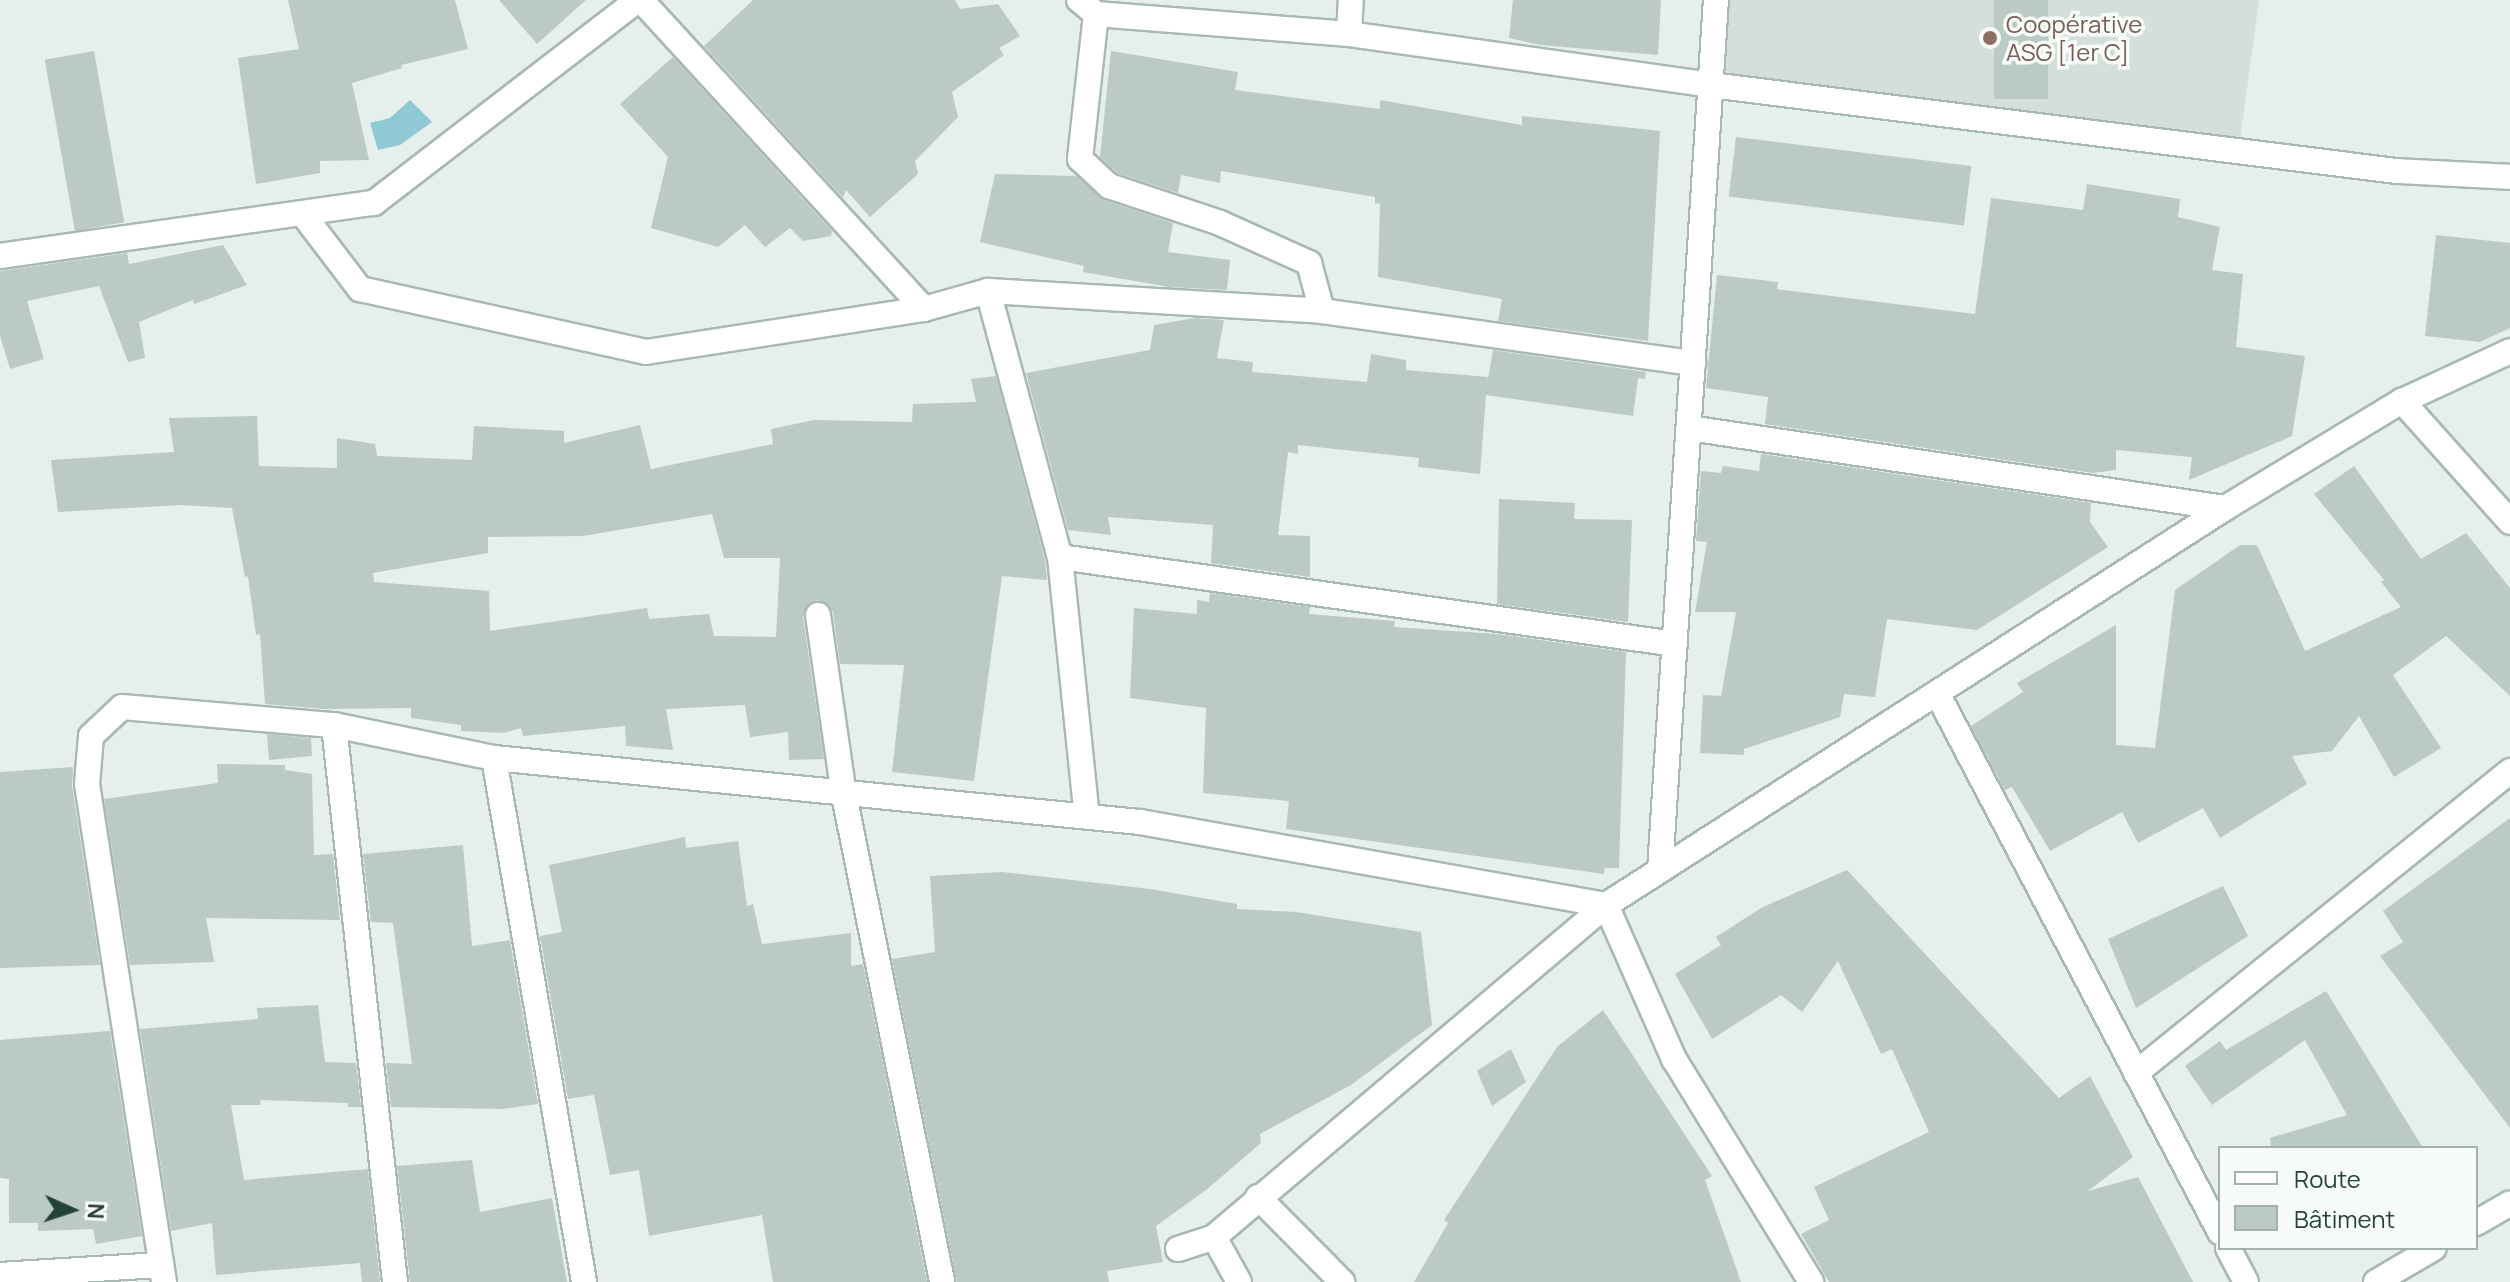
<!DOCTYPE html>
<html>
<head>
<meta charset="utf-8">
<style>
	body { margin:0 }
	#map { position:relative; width:2510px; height:1282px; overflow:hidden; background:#e6efeb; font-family:Manrope,sans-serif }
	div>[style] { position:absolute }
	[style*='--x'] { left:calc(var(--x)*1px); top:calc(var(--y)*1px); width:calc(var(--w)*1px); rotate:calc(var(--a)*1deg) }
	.built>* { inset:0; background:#d4dfda }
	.water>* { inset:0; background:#8ec9d4 }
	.building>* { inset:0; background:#bbcac4; transform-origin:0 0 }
	.roads { filter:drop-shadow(2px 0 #a8b8b2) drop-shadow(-2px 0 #a8b8b2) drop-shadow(0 2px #a8b8b2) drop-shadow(0 -2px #a8b8b2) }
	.minor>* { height:24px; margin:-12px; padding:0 12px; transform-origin:12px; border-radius:12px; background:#fff }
	.dots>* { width:22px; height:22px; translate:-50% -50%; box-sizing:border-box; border:4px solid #f7fbf9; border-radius:50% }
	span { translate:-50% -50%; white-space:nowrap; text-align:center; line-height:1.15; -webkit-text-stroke:7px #f7fbf9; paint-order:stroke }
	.education-label { font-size:24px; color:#785e54 }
	.left { translate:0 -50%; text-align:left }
	.legend { position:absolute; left:2218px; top:1146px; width:260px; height:104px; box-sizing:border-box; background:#f7fbf9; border:2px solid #a3b1ad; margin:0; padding:10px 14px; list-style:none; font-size:24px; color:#24423a }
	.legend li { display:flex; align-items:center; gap:16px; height:40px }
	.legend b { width:40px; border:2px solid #a3b1ad }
	.north { position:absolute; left:32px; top:1170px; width:80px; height:80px; -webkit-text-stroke:6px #f7fbf9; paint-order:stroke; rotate:93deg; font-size:22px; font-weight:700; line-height:32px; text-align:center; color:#24423a }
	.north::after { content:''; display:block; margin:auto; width:28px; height:36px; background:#24423a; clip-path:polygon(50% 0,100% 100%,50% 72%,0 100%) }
</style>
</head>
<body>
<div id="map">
	<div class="built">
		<div style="clip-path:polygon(1730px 0,2259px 0,2240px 140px,1723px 76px)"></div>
	</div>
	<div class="water">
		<div style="clip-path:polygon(410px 100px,432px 122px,400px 145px,378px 150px,370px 123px,390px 118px)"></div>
	</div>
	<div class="building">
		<div style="clip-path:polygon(288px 0,455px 0,468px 49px,401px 65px,402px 68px,352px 83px,369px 160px,320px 161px,320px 173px,256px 184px,238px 58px,299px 49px)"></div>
		<div style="clip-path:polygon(499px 0,586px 0,537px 44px)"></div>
		<div style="clip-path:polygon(753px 0,955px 0,960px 9px,998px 4px,1020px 36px,999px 48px,1004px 55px,952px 92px,958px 117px,915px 161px,918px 174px,870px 217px,846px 190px,843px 198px,704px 46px)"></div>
		<div style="clip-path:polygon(1513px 0,1661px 0,1658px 55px,1540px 45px,1509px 38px)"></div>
		<div style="left:1994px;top:0;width:54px;height:99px"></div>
		<div style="left:94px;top:51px;width:174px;height:50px;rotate:80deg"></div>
		<div style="clip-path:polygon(1111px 51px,1238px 72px,1235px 90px,1380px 109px,1380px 100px,1522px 125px,1522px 116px,1660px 131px,1648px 341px,1498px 321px,1502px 299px,1378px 277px,1380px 204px,1375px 203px,1375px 197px,1221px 171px,1220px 183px,1181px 175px,1178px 193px,1117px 173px,1100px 157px)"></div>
		<div style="clip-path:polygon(673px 57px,832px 231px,831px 236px,803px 241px,790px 228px,765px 247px,745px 225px,718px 247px,651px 228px,668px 157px,620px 104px)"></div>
		<div style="left:1736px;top:137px;width:237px;height:60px;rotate:7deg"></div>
		<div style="clip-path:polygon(995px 174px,1076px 176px,1104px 200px,1173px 223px,1168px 252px,1230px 260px,1227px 290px,1169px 287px,1083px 272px,1084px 266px,980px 242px)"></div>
		<div style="clip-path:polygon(2087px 184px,2180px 199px,2178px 217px,2220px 227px,2212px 270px,2243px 274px,2236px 347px,2305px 356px,2292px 436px,2189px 480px,2192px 457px,2116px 450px,2116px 470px,2093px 473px,1765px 424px,1768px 397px,1706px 388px,1717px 275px,1778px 282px,1777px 289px,1975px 314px,1991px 198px,2083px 210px)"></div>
		<div style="clip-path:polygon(2436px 235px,2510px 243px,2510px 328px,2480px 342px,2425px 336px)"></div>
		<div style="clip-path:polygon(223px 245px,247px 285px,194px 304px,193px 300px,139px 322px,145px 358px,128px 362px,99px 286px,27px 301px,44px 359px,10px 369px,0 336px,0 271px,127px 253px,129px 264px)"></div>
		<div style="clip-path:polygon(1195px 318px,1224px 320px,1217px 358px,1253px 362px,1252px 372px,1367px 382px,1371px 354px,1406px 360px,1406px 370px,1488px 377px,1487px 385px,1493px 350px,1646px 372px,1645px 379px,1638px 378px,1633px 416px,1486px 395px,1480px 474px,1418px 467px,1419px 458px,1298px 445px,1298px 454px,1288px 452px,1278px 535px,1310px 536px,1310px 577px,1211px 563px,1213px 525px,1108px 517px,1111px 535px,1068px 530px,1026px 373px,1150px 350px,1154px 325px)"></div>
		<div style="clip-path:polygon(evenodd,996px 376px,1045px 560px,1047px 580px,1002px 576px,974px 781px,892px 772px,904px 665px,840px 664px,833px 612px,829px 605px,817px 600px,808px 604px,803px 617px,824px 759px,789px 760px,788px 732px,750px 737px,745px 705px,666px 709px,673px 750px,626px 746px,625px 726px,523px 736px,521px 728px,504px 733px,461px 731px,461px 725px,411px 718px,411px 708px,325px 709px,265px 704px,260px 634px,256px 635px,248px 576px,245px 577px,232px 508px,181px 505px,58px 512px,51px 460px,174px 452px,169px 418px,257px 416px,259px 466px,337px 468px,337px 438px,375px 444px,377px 456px,472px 460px,474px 426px,564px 431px,564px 443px,640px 425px,651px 469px,773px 444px,771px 429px,814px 420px,912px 422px,913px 404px,976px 402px,971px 379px,996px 376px,712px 514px,724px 558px,780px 558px,776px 637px,714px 636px,709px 614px,649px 619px,647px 608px,490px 631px,489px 591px,374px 582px,373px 573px,488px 553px,488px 537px,583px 536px,712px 514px)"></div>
		<div style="clip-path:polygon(1761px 454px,2091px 503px,2090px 522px,2108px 547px,1977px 630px,1887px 619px,1875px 697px,1844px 694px,1840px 717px,1744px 749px,1744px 755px,1700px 753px,1703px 695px,1721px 696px,1736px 612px,1695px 612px,1707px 542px,1696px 541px,1701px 471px,1721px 473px,1723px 466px,1759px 471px)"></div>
		<div style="clip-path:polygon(2354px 466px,2421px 559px,2466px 533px,2510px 588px,2510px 696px,2446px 636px,2393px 675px,2441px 748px,2394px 777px,2359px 716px,2332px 751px,2292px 756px,2307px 784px,2220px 838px,2203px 808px,2138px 843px,2122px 812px,2050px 851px,2012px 787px,2005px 790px,1971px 726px,2023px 692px,2017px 683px,2116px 625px,2116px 745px,2155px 748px,2175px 590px,2240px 545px,2257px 545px,2305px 651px,2401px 607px,2381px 582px,2384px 580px,2314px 494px)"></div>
		<div style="clip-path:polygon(1499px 499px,1575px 503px,1574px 519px,1632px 520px,1628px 622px,1497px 604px)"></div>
		<div style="clip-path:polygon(1210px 593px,1310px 607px,1309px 614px,1395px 621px,1394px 627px,1497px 634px,1626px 652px,1619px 868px,1605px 868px,1604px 874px,1286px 829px,1289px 801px,1203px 793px,1206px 708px,1130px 698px,1134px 608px,1197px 614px,1197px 600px,1209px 602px)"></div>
		<div style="clip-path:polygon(267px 734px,311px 738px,312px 756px,269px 760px)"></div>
		<div style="clip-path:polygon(217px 764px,285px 765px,285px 770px,312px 774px,314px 855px,333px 854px,340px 920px,206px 918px,214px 962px,130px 965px,104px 799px,218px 783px)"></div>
		<div style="clip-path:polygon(73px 767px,72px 786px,100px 965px,0 968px,0 772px)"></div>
		<div style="clip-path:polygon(2510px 818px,2510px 1128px,2380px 956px,2403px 942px,2383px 911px)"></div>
		<div style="clip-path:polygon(685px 837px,686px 848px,738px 841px,747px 906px,753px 904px,762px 944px,851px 933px,851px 966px,863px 964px,927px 1282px,773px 1282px,762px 1215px,649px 1236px,639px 1170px,610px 1175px,594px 1095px,568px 1099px,540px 936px,562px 932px,549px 865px)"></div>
		<div style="clip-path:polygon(463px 845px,472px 946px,510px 940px,538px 1104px,503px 1109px,391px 1107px,386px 1063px,412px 1064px,393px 923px,371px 922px,363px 854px)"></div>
		<div style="clip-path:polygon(1847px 870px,2059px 1098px,2090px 1076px,2133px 1157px,2088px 1191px,2138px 1177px,2193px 1282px,1829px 1282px,1801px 1234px,1829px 1220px,1814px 1187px,1929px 1132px,1892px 1049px,1881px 1054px,1838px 961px,1802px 1012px,1781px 995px,1712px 1039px,1675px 974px,1721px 945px,1716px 937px,1761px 908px)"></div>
		<div style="clip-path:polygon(1002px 872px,1150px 889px,1237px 904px,1237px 909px,1296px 912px,1421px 932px,1432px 1025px,1351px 1085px,1260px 1134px,1261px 1143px,1206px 1190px,1156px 1226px,1163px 1262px,1107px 1271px,1109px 1282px,957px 1282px,892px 959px,935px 952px,930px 876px)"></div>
		<div style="clip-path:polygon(2223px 886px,2248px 936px,2136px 1008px,2108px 939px)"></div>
		<div style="clip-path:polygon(2326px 991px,2423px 1148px,2271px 1148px,2270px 1138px,2347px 1115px,2305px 1040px,2212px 1105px,2185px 1066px,2220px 1041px,2226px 1050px)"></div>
		<div style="clip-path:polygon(318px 1005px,325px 1062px,356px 1063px,361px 1107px,348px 1107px,348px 1103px,261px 1100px,260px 1105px,231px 1105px,244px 1180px,368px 1169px,380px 1282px,362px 1282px,360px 1263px,216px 1275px,212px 1223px,171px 1231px,140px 1029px,258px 1019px,257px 1008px)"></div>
		<div style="clip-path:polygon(1603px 1010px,1712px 1176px,1705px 1180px,1741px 1282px,1414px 1282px,1448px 1223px,1444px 1220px,1557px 1047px)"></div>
		<div style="clip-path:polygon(110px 1031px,142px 1236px,96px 1244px,93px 1229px,38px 1231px,38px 1223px,9px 1223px,9px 1179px,0 1178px,0 1040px)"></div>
		<div style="clip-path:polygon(1511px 1049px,1526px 1082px,1492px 1106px,1477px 1071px)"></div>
		<div style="clip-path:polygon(472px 1160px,480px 1212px,552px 1198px,567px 1282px,410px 1282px,397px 1166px)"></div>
	</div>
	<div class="roads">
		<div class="minor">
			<div style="--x:641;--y:0;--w:419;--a:47.5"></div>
			<div style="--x:1079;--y:0;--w:22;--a:39"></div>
			<div style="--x:1096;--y:14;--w:254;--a:4.5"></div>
			<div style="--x:1349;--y:34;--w:366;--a:8"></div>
			<div style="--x:1711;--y:85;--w:691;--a:7.15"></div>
			<div style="--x:2397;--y:171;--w:113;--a:3"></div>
			<div style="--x:1096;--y:14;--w:146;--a:96.3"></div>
			<div style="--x:1080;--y:159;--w:40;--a:43"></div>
			<div style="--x:1109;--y:186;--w:117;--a:18.4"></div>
			<div style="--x:1220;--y:223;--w:98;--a:24.2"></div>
			<div style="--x:1309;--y:263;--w:50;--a:74.8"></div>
			<div style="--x:1349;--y:34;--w:34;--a:-87"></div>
			<div style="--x:302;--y:213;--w:96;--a:52.7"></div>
			<div style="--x:360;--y:289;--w:293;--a:12.4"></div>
			<div style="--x:646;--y:352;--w:281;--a:-8.8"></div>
			<div style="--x:924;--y:309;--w:66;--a:-15.7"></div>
			<div style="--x:988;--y:291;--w:335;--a:3.4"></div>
			<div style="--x:1322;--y:311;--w:375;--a:8"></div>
			<div style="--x:0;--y:256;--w:378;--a:-8.1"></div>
			<div style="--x:374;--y:203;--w:333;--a:-37.6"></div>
			<div style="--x:988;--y:291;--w:276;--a:74.9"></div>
			<div style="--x:1060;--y:557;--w:261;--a:84.1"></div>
			<div style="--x:2402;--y:401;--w:162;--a:48.2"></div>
			<div style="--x:1689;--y:428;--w:542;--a:8.49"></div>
			<div style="--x:1060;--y:557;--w:621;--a:8.05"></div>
			<div style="--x:818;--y:615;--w:182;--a:81.8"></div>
			<div style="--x:844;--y:795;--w:497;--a:78.6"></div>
			<div style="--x:1937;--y:693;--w:609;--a:62.3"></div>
			<div style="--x:334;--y:725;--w:560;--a:83.75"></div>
			<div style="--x:494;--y:758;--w:532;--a:80.25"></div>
			<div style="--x:1660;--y:870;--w:872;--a:-86.32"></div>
			<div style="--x:2136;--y:1073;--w:481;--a:-38.9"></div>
			<div style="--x:1258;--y:1197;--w:120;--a:45.3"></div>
			<div style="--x:2476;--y:1223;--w:39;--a:-30"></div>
			<div style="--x:1214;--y:1237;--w:51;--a:60.9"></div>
			<div style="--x:2228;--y:1248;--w:38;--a:62"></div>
			<div style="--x:1178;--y:1249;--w:38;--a:-18"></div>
			<div style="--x:1214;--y:1237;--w:514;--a:-40.26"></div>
			<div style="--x:1606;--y:905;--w:735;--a:-32.67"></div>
			<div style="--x:2225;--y:508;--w:207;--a:-31.2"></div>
			<div style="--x:2402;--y:401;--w:119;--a:-24.8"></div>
			<div style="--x:0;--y:1275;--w:161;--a:-3.6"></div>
			<div style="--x:164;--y:1282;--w:504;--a:-98.79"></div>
			<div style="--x:87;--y:784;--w:48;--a:-85.2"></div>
			<div style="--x:91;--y:736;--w:42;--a:-43.1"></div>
			<div style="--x:122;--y:707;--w:213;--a:4.9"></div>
			<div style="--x:334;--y:725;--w:163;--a:11.7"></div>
			<div style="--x:494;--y:758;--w:649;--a:5.66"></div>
			<div style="--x:1140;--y:822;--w:473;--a:10.1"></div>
			<div style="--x:1606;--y:905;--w:168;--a:66.2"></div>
			<div style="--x:1674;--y:1059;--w:262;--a:58.4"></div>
			<div style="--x:2376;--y:1282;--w:67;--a:-30.4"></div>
		</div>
	</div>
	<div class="dots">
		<div style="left:1990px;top:38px;background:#8d6e63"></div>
	</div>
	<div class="education-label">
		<span class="left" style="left:2006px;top:38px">Coopérative<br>ASG [1er C]</span>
	</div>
	<ul class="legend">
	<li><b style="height:10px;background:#fff"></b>Route</li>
	<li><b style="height:22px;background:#bbcac4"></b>Bâtiment</li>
	</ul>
	<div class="north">N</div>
</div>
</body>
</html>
